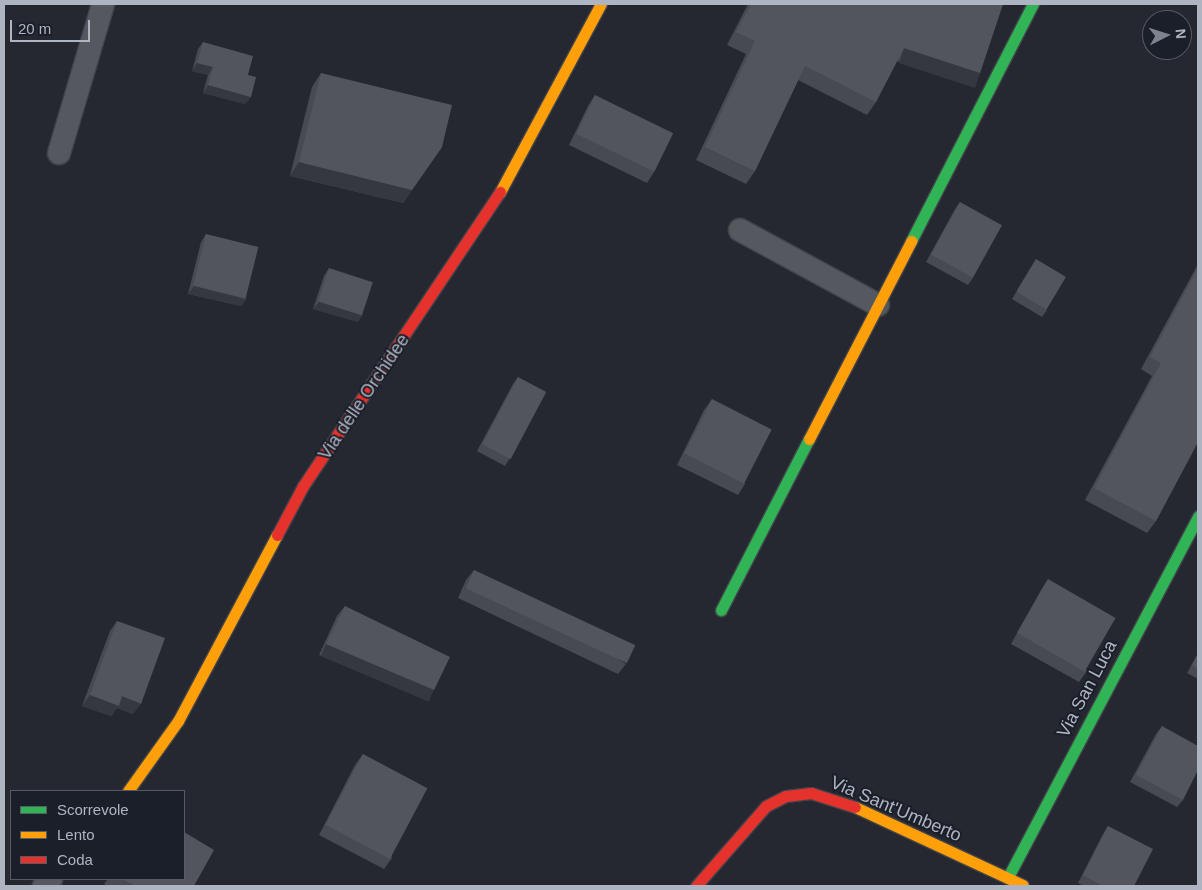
<!DOCTYPE html>
<html>
<head>
<meta charset="utf-8">
<style>
	body { margin:0 }
	#map { position:relative; width:1202px; height:890px; overflow:hidden; background:#252830; font-family:Helvetica,sans-serif }
	div>[style] { position:absolute }
	[style*='--x'] { left:calc(var(--x)*1px); top:calc(var(--y)*1px); width:calc(var(--w)*1px); rotate:calc(var(--a)*1deg) }
	.roads { filter:drop-shadow(1px 0 #414349) drop-shadow(-1px 0 #414349) drop-shadow(0 1px #414349) drop-shadow(0 -1px #414349) }
	.street>* { height:22px; margin:-11px; padding:0 11px; transform-origin:11px; border-radius:11px; background:#55585f }
	.fast>* { height:11px; margin:-5.5px; padding:0 5.5px; transform-origin:5.5px; border-radius:5.5px; background:#30b455 }
	.slow>* { height:11px; margin:-5.5px; padding:0 5.5px; transform-origin:5.5px; border-radius:5.5px; background:#ff9f0a }
	.jam>* { height:11px; margin:-5.5px; padding:0 5.5px; transform-origin:5.5px; border-radius:5.5px; background:#e5322d }
	.wall>* { inset:0; background:#474a51 }
	.shaded-wall>* { inset:0; background:#35383e; transform-origin:0 0 }
	.building>* { inset:0; background:#52555d; transform-origin:0 0 }
	span { translate:-50% -50%; white-space:nowrap; text-align:center; line-height:1.15; -webkit-text-stroke:4px #1a1f29; paint-order:stroke }
	.street-label { font-size:18px; color:#afb4c2 }
	.frame { position:absolute; inset:0; border:5px solid #afb4c2; pointer-events:none }
	.legend { position:absolute; left:10px; top:790px; width:175px; height:90px; box-sizing:border-box; background:#1a1f29; border:1px solid #565b66; margin:0; padding:6px 9px; list-style:none; font-size:15px; color:#afb4c2 }
	.legend li { display:flex; align-items:center; gap:10px; height:25px }
	.legend b { width:25px; border:1px solid #565b66 }
	.north { position:absolute; left:1142px; top:10px; width:50px; height:50px; box-sizing:border-box; background:#1a1f29; border:1px solid #565b66; border-radius:50%; rotate:85deg; font-size:14px; font-weight:700; line-height:20px; text-align:center; color:#afb4c2 }
	.north::after { content:''; display:block; margin:auto; width:18px; height:22px; background:#7f838f; clip-path:polygon(50% 0,100% 100%,50% 72%,0 100%) }
	.scale { position:absolute; left:10px; top:20px; width:80px; height:22px; box-sizing:border-box; border:2px solid #afb4c2; border-top:0; padding-left:6px; font-size:15px; line-height:18px; white-space:nowrap; color:#afb4c2; -webkit-text-stroke:4px #1a1f29; paint-order:stroke }
</style>
</head>
<body>
<div id="map">
	<div class="roads">
		<div class="street">
			<div style="--x:59;--y:153;--w:155;--a:-73.5"></div>
			<div style="--x:740;--y:230;--w:157;--a:28.5"></div>
			<div style="--x:44;--y:886;--w:10;--a:-45"></div>
		</div>
		<div class="fast">
			<div style="--x:911;--y:241;--w:267;--a:-62.8"></div>
			<div style="--x:721;--y:610;--w:192;--a:-62.8"></div>
			<div style="--x:1008;--y:877;--w:408;--a:-62.2"></div>
		</div>
		<div class="slow">
			<div style="--x:500;--y:192;--w:213;--a:-61.8"></div>
			<div style="--x:809;--y:439;--w:223;--a:-62.7"></div>
			<div style="--x:128;--y:791;--w:86;--a:-54.5"></div>
			<div style="--x:178;--y:721;--w:211;--a:-62"></div>
			<div style="--x:855;--y:807;--w:185;--a:24.9"></div>
		</div>
		<div class="jam">
			<div style="--x:277;--y:535;--w:55;--a:-62"></div>
			<div style="--x:303;--y:486;--w:354;--a:-56.2"></div>
			<div style="--x:696;--y:886;--w:106;--a:-48.8"></div>
			<div style="--x:766;--y:806;--w:22;--a:-27"></div>
			<div style="--x:786;--y:796;--w:25;--a:-7"></div>
			<div style="--x:811;--y:793;--w:46;--a:17.7"></div>
		</div>
	</div>
	<div class="wall">
		<div style="clip-path:polygon(748px 4px,1003px 4px,980px 73px,971px 86px,897px 61px,876px 102px,867px 115px,798px 80px,755px 171px,746px 184px,696px 160px,746px 54px,727px 45px)"></div>
		<div style="clip-path:polygon(203px 42px,248px 75px,251px 97px,245px 104px,203px 93px,208px 75px,192px 71px,198px 49px)"></div>
		<div style="clip-path:polygon(321px 73px,442px 147px,403px 203px,290px 176px,312px 87px)"></div>
		<div style="clip-path:polygon(595px 95px,654px 172px,647px 183px,569px 145px,588px 106px)"></div>
		<div style="clip-path:polygon(960px 202px,973px 278px,968px 285px,926px 262px,955px 209px)"></div>
		<div style="clip-path:polygon(206px 234px,246px 299px,241px 306px,188px 294px,201px 242px)"></div>
		<div style="clip-path:polygon(1036px 259px,1047px 310px,1042px 317px,1012px 299px)"></div>
		<div style="clip-path:polygon(1198px 264px,1198px 442px,1156px 521px,1147px 533px,1085px 500px,1152px 376px,1141px 369px)"></div>
		<div style="clip-path:polygon(329px 268px,358px 322px,313px 309px,324px 276px)"></div>
		<div style="clip-path:polygon(518px 377px,510px 458px,505px 466px,477px 451px,513px 384px)"></div>
		<div style="clip-path:polygon(712px 399px,745px 484px,738px 495px,677px 465px,704px 410px)"></div>
		<div style="clip-path:polygon(474px 570px,626px 664px,618px 674px,458px 598px,466px 580px)"></div>
		<div style="clip-path:polygon(1048px 579px,1087px 671px,1079px 682px,1011px 644px,1041px 590px)"></div>
		<div style="clip-path:polygon(345px 606px,426px 700px,319px 655px,337px 616px)"></div>
		<div style="clip-path:polygon(117px 621px,133px 714px,117px 708px,111px 716px,82px 706px,110px 631px)"></div>
		<div style="clip-path:polygon(1198px 653px,1198px 679px,1187px 673px)"></div>
		<div style="clip-path:polygon(1162px 726px,1183px 800px,1177px 807px,1130px 782px,1156px 734px)"></div>
		<div style="clip-path:polygon(363px 754px,392px 858px,384px 869px,319px 835px,355px 765px)"></div>
		<div style="clip-path:polygon(1108px 826px,1134px 886px,1084px 886px,1078px 883px,1103px 834px)"></div>
		<div style="clip-path:polygon(108px 879px,184px 879px,194px 886px,108px 886px,104px 884px)"></div>
	</div>
	<div class="shaded-wall">
		<div style="left:904px;top:48px;width:80px;height:16px;rotate:18deg"></div>
		<div style="clip-path:polygon(197px 63px,213px 67px,208px 75px,192px 71px)"></div>
		<div style="clip-path:polygon(208px 85px,251px 97px,245px 104px,203px 93px)"></div>
		<div style="clip-path:polygon(299px 162px,412px 190px,403px 203px,290px 176px)"></div>
		<div style="clip-path:polygon(194px 286px,246px 299px,241px 306px,188px 294px)"></div>
		<div style="clip-path:polygon(319px 302px,363px 315px,358px 322px,313px 309px)"></div>
		<div style="left:326px;top:644px;width:117px;height:13px;rotate:23deg"></div>
		<div style="clip-path:polygon(90px 695px,122px 696px,141px 704px,133px 714px,117px 708px,111px 716px,82px 706px)"></div>
	</div>
	<div class="building">
		<div style="clip-path:polygon(751px 4px,1003px 4px,980px 73px,904px 48px,876px 102px,805px 66px,755px 171px,705px 147px,755px 41px,736px 32px)"></div>
		<div style="clip-path:polygon(203px 42px,253px 56px,248px 75px,256px 77px,251px 97px,208px 85px,213px 67px,197px 63px)"></div>
		<div style="clip-path:polygon(321px 73px,452px 105px,442px 147px,412px 190px,299px 162px)"></div>
		<div style="left:595px;top:95px;width:87px;height:43px;rotate:26deg"></div>
		<div style="left:960px;top:202px;width:48px;height:60px;rotate:29deg"></div>
		<div style="left:206px;top:234px;width:54px;height:53px;rotate:14deg"></div>
		<div style="left:1036px;top:259px;width:35px;height:38px;rotate:31deg"></div>
		<div style="left:329px;top:268px;width:46px;height:35px;rotate:18deg"></div>
		<div style="clip-path:polygon(1198px 268px,1198px 442px,1156px 521px,1094px 488px,1161px 363px,1150px 357px)"></div>
		<div style="left:518px;top:377px;width:32px;height:76px;rotate:28deg"></div>
		<div style="left:712px;top:399px;width:67px;height:61px;rotate:27deg"></div>
		<div style="left:474px;top:570px;width:178px;height:20px;rotate:25deg"></div>
		<div style="left:1048px;top:579px;width:78px;height:62px;rotate:30deg"></div>
		<div style="clip-path:polygon(345px 606px,450px 657px,434px 690px,326px 644px)"></div>
		<div style="clip-path:polygon(117px 621px,165px 638px,141px 704px,122px 696px,119px 706px,90px 695px)"></div>
		<div style="clip-path:polygon(1198px 654px,1198px 669px,1192px 665px)"></div>
		<div style="clip-path:polygon(1162px 726px,1198px 746px,1198px 770px,1183px 800px,1136px 775px)"></div>
		<div style="left:363px;top:754px;width:73px;height:80px;rotate:28deg"></div>
		<div style="clip-path:polygon(1108px 826px,1153px 849px,1134px 886px,1103px 886px,1083px 875px)"></div>
		<div style="clip-path:polygon(184px 832px,214px 850px,194px 886px,136px 886px,122px 879px,184px 879px)"></div>
	</div>
	<div class="street-label">
		<span style="left:364px;top:397px;rotate:-56deg">Via delle Orchidee</span>
		<span style="left:1087px;top:689px;rotate:-62deg">Via San Luca</span>
		<span style="left:896px;top:809px;rotate:23deg">Via Sant'Umberto</span>
	</div>
	<div class="frame"></div>
	<ul class="legend">
	<li><b style="height:6px;background:#30b455"></b>Scorrevole</li>
	<li><b style="height:6px;background:#ff9f0a"></b>Lento</li>
	<li><b style="height:6px;background:#e5322d"></b>Coda</li>
	</ul>
	<div class="north">N</div>
	<div class="scale">20 m</div>
</div>
</body>
</html>
